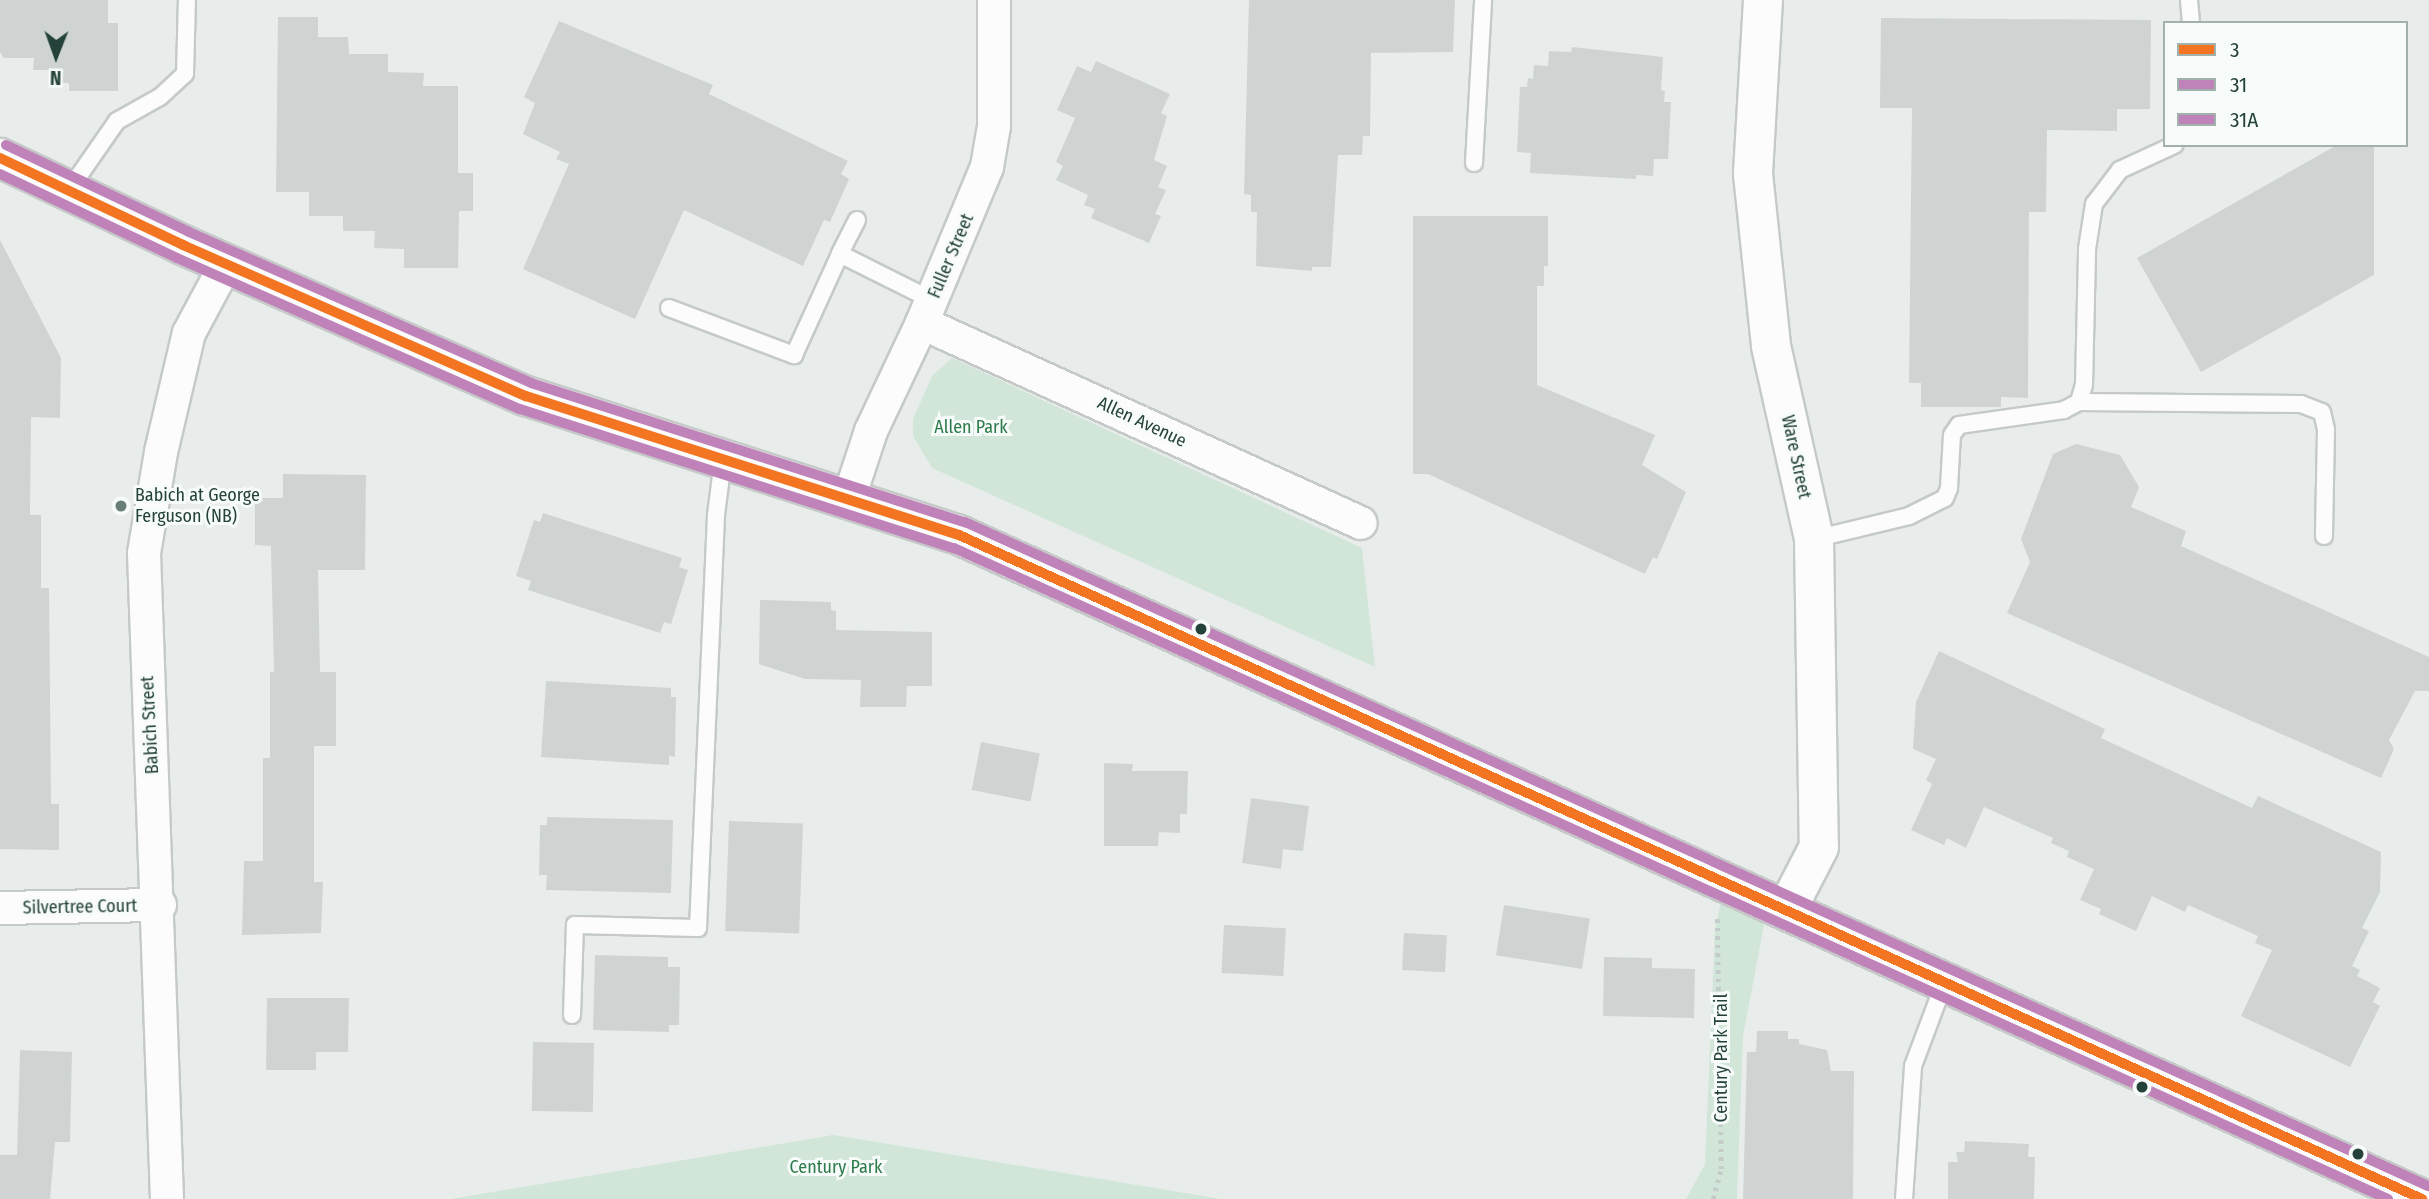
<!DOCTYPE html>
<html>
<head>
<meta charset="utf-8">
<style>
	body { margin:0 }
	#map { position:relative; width:2429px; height:1199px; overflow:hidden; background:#e8edeb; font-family:"Fira Sans Condensed",sans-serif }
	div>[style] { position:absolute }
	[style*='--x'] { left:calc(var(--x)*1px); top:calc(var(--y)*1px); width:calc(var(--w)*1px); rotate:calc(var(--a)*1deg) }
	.green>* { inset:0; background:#d1e6d8 }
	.building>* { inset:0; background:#cfd4d2; transform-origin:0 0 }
	.path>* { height:4.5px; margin-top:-2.25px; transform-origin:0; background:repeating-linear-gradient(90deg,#c3ccca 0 3.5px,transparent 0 8.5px) }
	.roads { filter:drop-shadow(2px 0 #c5cac8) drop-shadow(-2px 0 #c5cac8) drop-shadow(0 2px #c5cac8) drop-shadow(0 -2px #c5cac8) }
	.service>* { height:16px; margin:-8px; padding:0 8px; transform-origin:8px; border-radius:8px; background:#fcfcfc }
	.minor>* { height:32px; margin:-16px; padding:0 16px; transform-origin:16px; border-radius:16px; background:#fcfcfc }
	.tertiary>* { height:38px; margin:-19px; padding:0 19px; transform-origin:19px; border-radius:19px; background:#fcfcfc }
	.secondary>* { height:38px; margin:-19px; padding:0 19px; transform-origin:19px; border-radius:19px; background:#fcfcfc }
	.bus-1>* { height:10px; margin:-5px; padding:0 5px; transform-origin:5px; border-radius:5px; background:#f37421 }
	.bus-2>* { height:10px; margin:-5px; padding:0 5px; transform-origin:5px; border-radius:5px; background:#bf83b9 }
	.bus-3>* { height:10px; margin:-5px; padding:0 5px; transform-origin:5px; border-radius:5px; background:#bf83b9 }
	.dots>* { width:19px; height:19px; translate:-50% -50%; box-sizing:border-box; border:4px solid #f7fbf9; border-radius:50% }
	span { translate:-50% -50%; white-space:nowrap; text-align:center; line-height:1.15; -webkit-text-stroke:6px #f7fbf9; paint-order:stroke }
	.street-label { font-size:18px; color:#24423a }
	.park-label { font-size:18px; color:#2d7a4b }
	.poi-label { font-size:18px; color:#24423a }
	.left { translate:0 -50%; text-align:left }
	.legend { position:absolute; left:2163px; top:21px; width:245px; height:126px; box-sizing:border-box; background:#f7fbf9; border:2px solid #a3b1ad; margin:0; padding:9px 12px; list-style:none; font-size:21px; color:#24423a }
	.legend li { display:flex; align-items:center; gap:14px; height:35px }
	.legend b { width:35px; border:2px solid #a3b1ad }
	.north { position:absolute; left:21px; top:21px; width:70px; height:70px; -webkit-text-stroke:5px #f7fbf9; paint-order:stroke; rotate:181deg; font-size:19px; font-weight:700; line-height:28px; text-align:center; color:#24423a }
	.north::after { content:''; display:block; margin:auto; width:24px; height:32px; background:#24423a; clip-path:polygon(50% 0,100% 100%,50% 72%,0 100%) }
</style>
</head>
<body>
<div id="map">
	<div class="green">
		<div style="clip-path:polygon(952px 358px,1362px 548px,1375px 667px,932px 468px,913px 436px,913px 419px,932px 376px)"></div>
		<div style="clip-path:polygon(1724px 886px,1768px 904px,1743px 1036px,1737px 1199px,1686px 1199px,1705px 1164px,1715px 930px)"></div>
		<div style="clip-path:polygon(833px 1135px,834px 1135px,1221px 1199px,451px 1199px)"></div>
	</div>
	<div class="building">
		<div style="clip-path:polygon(0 0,108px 0,108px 23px,118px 23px,118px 91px,69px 91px,69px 83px,53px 83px,52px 70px,33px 70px,34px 58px,4px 58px,0 52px)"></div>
		<div style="clip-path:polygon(1249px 0,1455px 0,1453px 52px,1371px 53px,1370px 136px,1363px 136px,1362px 155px,1338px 155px,1331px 267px,1312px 267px,1312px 271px,1256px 266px,1257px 212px,1251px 212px,1251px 195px,1244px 194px)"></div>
		<div style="clip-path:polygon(278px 17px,318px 17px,318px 37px,348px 37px,349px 54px,388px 54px,388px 72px,424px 73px,423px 86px,458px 86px,458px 173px,473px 173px,473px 211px,459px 211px,458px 268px,404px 268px,404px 249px,374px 248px,375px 231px,343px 231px,343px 216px,309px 216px,309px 192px,276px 192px)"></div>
		<div style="clip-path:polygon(1881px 18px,2151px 20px,2150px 109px,2117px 109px,2117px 131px,2047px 130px,2046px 212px,2029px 212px,2028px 398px,2001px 397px,2001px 407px,1921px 407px,1921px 383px,1909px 383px,1912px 108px,1880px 108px)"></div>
		<div style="clip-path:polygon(559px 21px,713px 85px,709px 94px,848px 161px,841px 174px,849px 179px,830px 222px,824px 220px,803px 266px,684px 210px,635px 319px,523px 269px,569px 164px,556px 159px,560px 152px,523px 134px,535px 103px,524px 97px)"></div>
		<div style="clip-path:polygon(1572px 47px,1663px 57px,1661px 90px,1665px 91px,1664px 102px,1671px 102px,1668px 159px,1654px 159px,1653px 176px,1636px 175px,1636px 179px,1530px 173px,1531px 153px,1517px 152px,1520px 87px,1527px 87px,1528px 78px,1533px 79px,1534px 65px,1548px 66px,1549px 51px,1571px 52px)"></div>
		<div style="clip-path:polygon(1096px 61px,1170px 94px,1161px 113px,1167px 116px,1154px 160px,1167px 166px,1158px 187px,1166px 190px,1155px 214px,1161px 216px,1149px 243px,1091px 218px,1095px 209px,1084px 205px,1088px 195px,1056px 180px,1063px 166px,1056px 162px,1075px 118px,1057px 110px,1077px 66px,1091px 72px)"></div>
		<div style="clip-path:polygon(2337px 145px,2374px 145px,2374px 275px,2201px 372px,2137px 258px)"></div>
		<div style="clip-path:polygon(1413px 216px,1548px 216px,1548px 266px,1544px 266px,1544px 286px,1537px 286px,1537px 385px,1655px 435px,1642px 465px,1686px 492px,1657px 559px,1653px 557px,1645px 574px,1428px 474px,1413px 474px)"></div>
		<div style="clip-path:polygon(0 240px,61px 358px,60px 418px,31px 417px,30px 515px,41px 515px,41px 588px,49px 588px,51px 804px,59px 804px,59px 850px,0 849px)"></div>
		<div style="clip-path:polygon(2076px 444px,2120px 455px,2139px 487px,2131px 507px,2186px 531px,2181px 546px,2429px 657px,2429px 691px,2415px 691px,2389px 740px,2394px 749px,2381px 778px,2007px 613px,2030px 562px,2021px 539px,2053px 454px)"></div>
		<div style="clip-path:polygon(283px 474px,366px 475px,365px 570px,318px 570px,320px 672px,336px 672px,336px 746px,314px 746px,314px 882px,323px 882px,321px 933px,242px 935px,244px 861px,263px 861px,263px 758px,270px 758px,270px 672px,274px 672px,271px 546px,255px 545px,255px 498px,283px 498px)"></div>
		<div style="clip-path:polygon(543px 513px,682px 558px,679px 567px,688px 570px,671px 624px,664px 622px,660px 633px,528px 590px,531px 581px,516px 576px,534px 520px,540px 522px)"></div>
		<div style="clip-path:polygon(760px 600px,831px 602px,831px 610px,836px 611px,836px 630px,932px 632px,932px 686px,907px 686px,906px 707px,860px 707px,861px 680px,805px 679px,759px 664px)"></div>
		<div style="clip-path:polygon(1939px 651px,2105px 729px,2101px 738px,2252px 808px,2258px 796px,2381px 852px,2380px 892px,2362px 928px,2369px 931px,2352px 966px,2360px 970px,2357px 976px,2380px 988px,2373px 1002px,2380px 1006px,2350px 1067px,2241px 1016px,2272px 950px,2255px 943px,2258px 936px,2188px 905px,2185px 912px,2152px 896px,2136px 931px,2099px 914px,2101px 909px,2080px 900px,2094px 869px,2067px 857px,2069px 851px,2051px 843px,2053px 838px,1984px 807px,1966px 848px,1947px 838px,1944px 845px,1911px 830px,1932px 784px,1926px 780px,1936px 759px,1913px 749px,1916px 702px)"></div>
		<div style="clip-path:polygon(546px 681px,671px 688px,671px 697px,676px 697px,675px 757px,669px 756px,669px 765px,541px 757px)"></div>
		<div style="left:981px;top:742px;width:60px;height:49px;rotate:11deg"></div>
		<div style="clip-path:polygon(1104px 763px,1133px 764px,1132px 771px,1188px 771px,1187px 814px,1180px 814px,1180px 833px,1159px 832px,1158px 846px,1104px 846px)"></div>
		<div style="clip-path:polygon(1251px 798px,1309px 806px,1303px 851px,1283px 849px,1281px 869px,1242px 863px)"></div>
		<div style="clip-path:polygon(547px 817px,673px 820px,671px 893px,546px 890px,547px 875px,539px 875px,540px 825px,547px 825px)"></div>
		<div style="left:729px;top:821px;width:74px;height:110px;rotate:2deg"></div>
		<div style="left:1504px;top:905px;width:87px;height:51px;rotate:9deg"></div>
		<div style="left:1224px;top:925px;width:62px;height:48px;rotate:3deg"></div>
		<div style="left:1404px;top:933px;width:43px;height:37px;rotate:3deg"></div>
		<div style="clip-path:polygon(595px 955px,668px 957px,668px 967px,680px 967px,679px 1025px,669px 1025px,669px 1032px,593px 1030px)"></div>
		<div style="clip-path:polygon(1604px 957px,1652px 958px,1652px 968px,1695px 969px,1694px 1018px,1603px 1016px)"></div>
		<div style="clip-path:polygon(267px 998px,349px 998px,348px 1052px,316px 1052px,316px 1070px,266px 1070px)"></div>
		<div style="clip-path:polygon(1757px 1031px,1788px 1031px,1788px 1039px,1799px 1039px,1799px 1044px,1827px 1050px,1831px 1071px,1854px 1071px,1853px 1199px,1743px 1199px,1747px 1052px,1756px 1052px)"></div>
		<div style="left:533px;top:1042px;width:61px;height:69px;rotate:1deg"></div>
		<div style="clip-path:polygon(20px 1050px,72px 1052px,70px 1142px,55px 1142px,50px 1199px,0 1199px,0 1155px,17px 1155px)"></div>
		<div style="clip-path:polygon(1965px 1141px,2029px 1144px,2028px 1157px,2035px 1157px,2034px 1199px,1948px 1199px,1948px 1162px,1958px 1162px,1956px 1152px,1964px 1152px)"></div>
	</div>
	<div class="path">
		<div style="--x:1713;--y:1199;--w:31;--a:-75"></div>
		<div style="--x:1721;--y:1169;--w:250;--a:-90.9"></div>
	</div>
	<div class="roads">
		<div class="service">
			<div style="--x:2189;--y:0;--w:23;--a:85"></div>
			<div style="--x:1474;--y:163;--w:163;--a:-86.8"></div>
			<div style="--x:69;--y:190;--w:84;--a:-55.2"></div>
			<div style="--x:117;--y:121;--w:49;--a:-29.2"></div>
			<div style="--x:160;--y:97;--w:34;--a:-43"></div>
			<div style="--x:185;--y:74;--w:74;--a:-88.5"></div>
			<div style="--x:857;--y:220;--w:38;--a:117"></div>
			<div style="--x:840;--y:254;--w:103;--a:26.6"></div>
			<div style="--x:669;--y:308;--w:134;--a:20.6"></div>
			<div style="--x:794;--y:355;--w:111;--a:-65.5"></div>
			<div style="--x:2079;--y:402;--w:222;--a:0.5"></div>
			<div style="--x:2301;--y:404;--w:22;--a:21"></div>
			<div style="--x:2322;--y:412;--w:18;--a:77"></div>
			<div style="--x:2326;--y:430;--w:106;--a:91.1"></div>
			<div style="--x:1814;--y:539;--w:98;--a:-13.6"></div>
			<div style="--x:1909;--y:516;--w:40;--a:-26.6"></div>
			<div style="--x:1945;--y:498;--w:11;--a:-68"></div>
			<div style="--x:1949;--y:488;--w:53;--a:-86.8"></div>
			<div style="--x:1952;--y:435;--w:12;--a:-55"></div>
			<div style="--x:1959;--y:425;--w:106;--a:-8.1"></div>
			<div style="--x:2064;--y:410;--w:17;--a:-28"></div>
			<div style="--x:2079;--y:402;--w:18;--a:-74"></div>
			<div style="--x:2084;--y:385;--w:136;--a:-88.7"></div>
			<div style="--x:2087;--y:249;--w:46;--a:-81.2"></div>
			<div style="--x:2094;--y:204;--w:43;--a:-52.6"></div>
			<div style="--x:2120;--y:170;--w:60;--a:-24.8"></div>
			<div style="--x:572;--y:1015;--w:90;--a:-88.1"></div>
			<div style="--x:575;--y:925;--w:123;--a:1.4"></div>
			<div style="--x:698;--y:928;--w:413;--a:-87.5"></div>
			<div style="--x:716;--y:515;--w:55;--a:-82.7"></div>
			<div style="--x:1904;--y:1199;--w:133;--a:-86.1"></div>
			<div style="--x:1913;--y:1066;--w:91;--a:-69.4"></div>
		</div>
		<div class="minor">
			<div style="--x:922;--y:323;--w:482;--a:24.5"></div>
			<div style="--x:849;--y:498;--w:71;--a:-71.8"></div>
			<div style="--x:871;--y:431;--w:119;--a:-64.7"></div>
			<div style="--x:922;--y:323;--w:169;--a:-67.4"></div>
			<div style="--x:987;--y:167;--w:42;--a:-80.3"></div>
			<div style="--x:994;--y:126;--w:126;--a:-90"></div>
			<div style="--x:0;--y:908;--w:160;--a:-1.1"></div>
			<div style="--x:167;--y:1199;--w:646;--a:-92.04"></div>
			<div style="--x:144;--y:553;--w:102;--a:-80.4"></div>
			<div style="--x:161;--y:452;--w:122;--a:-76.8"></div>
			<div style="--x:189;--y:333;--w:78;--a:-61.8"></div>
		</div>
		<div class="tertiary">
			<div style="--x:1763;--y:0;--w:174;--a:93.3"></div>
			<div style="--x:1753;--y:174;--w:173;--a:84"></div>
			<div style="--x:1771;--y:346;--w:198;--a:77.4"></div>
			<div style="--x:1814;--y:539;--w:64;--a:89.1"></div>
			<div style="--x:1815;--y:603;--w:244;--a:89.1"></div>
			<div style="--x:1819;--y:847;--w:70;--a:117.3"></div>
		</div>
		<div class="secondary">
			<div style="--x:0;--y:158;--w:203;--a:25.4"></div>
			<div style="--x:183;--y:245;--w:375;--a:23.8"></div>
			<div style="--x:526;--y:396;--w:455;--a:17.8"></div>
			<div style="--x:959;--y:535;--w:1607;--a:24.41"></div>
		</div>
	</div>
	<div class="bus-1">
		<div style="--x:0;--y:158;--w:203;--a:25.4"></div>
		<div style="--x:183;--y:245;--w:375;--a:23.8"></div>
		<div style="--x:526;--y:396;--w:455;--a:17.8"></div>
		<div style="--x:959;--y:535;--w:1607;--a:24.41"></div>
	</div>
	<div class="bus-2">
		<div style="--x:0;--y:174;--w:196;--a:25.4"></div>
		<div style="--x:177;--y:258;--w:375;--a:23.8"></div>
		<div style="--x:520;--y:409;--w:456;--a:17.8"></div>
		<div style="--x:954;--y:548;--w:1575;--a:24.42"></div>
	</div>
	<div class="bus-3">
		<div style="--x:6;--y:145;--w:203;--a:25.4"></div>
		<div style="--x:189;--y:232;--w:374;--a:23.8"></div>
		<div style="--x:531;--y:383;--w:456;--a:17.8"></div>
		<div style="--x:965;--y:522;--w:1607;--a:24.41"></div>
	</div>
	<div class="dots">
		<div style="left:121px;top:506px;background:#697e78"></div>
		<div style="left:1201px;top:629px;background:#24423a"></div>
		<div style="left:2142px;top:1087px;background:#24423a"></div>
		<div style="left:2358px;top:1154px;background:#24423a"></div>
	</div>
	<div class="street-label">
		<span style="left:951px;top:256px;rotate:-67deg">Fuller Street</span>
		<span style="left:1142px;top:422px;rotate:25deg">Allen Avenue</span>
		<span style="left:1796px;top:457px;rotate:78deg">Ware Street</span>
		<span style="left:150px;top:725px;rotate:-93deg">Babich Street</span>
		<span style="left:80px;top:907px;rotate:-1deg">Silvertree Court</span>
		<span style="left:1721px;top:1058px;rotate:-90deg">Century Park Trail</span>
	</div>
	<div class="park-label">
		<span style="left:971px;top:427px">Allen Park</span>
		<span style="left:836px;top:1167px">Century Park</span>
	</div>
	<div class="poi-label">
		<span class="left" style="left:135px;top:506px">Babich at George<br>Ferguson (NB)</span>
	</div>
	<ul class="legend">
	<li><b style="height:9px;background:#f37421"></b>3</li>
	<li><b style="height:9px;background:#bf83b9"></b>31</li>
	<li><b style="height:9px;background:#bf83b9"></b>31A</li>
	</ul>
	<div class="north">N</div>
</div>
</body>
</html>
